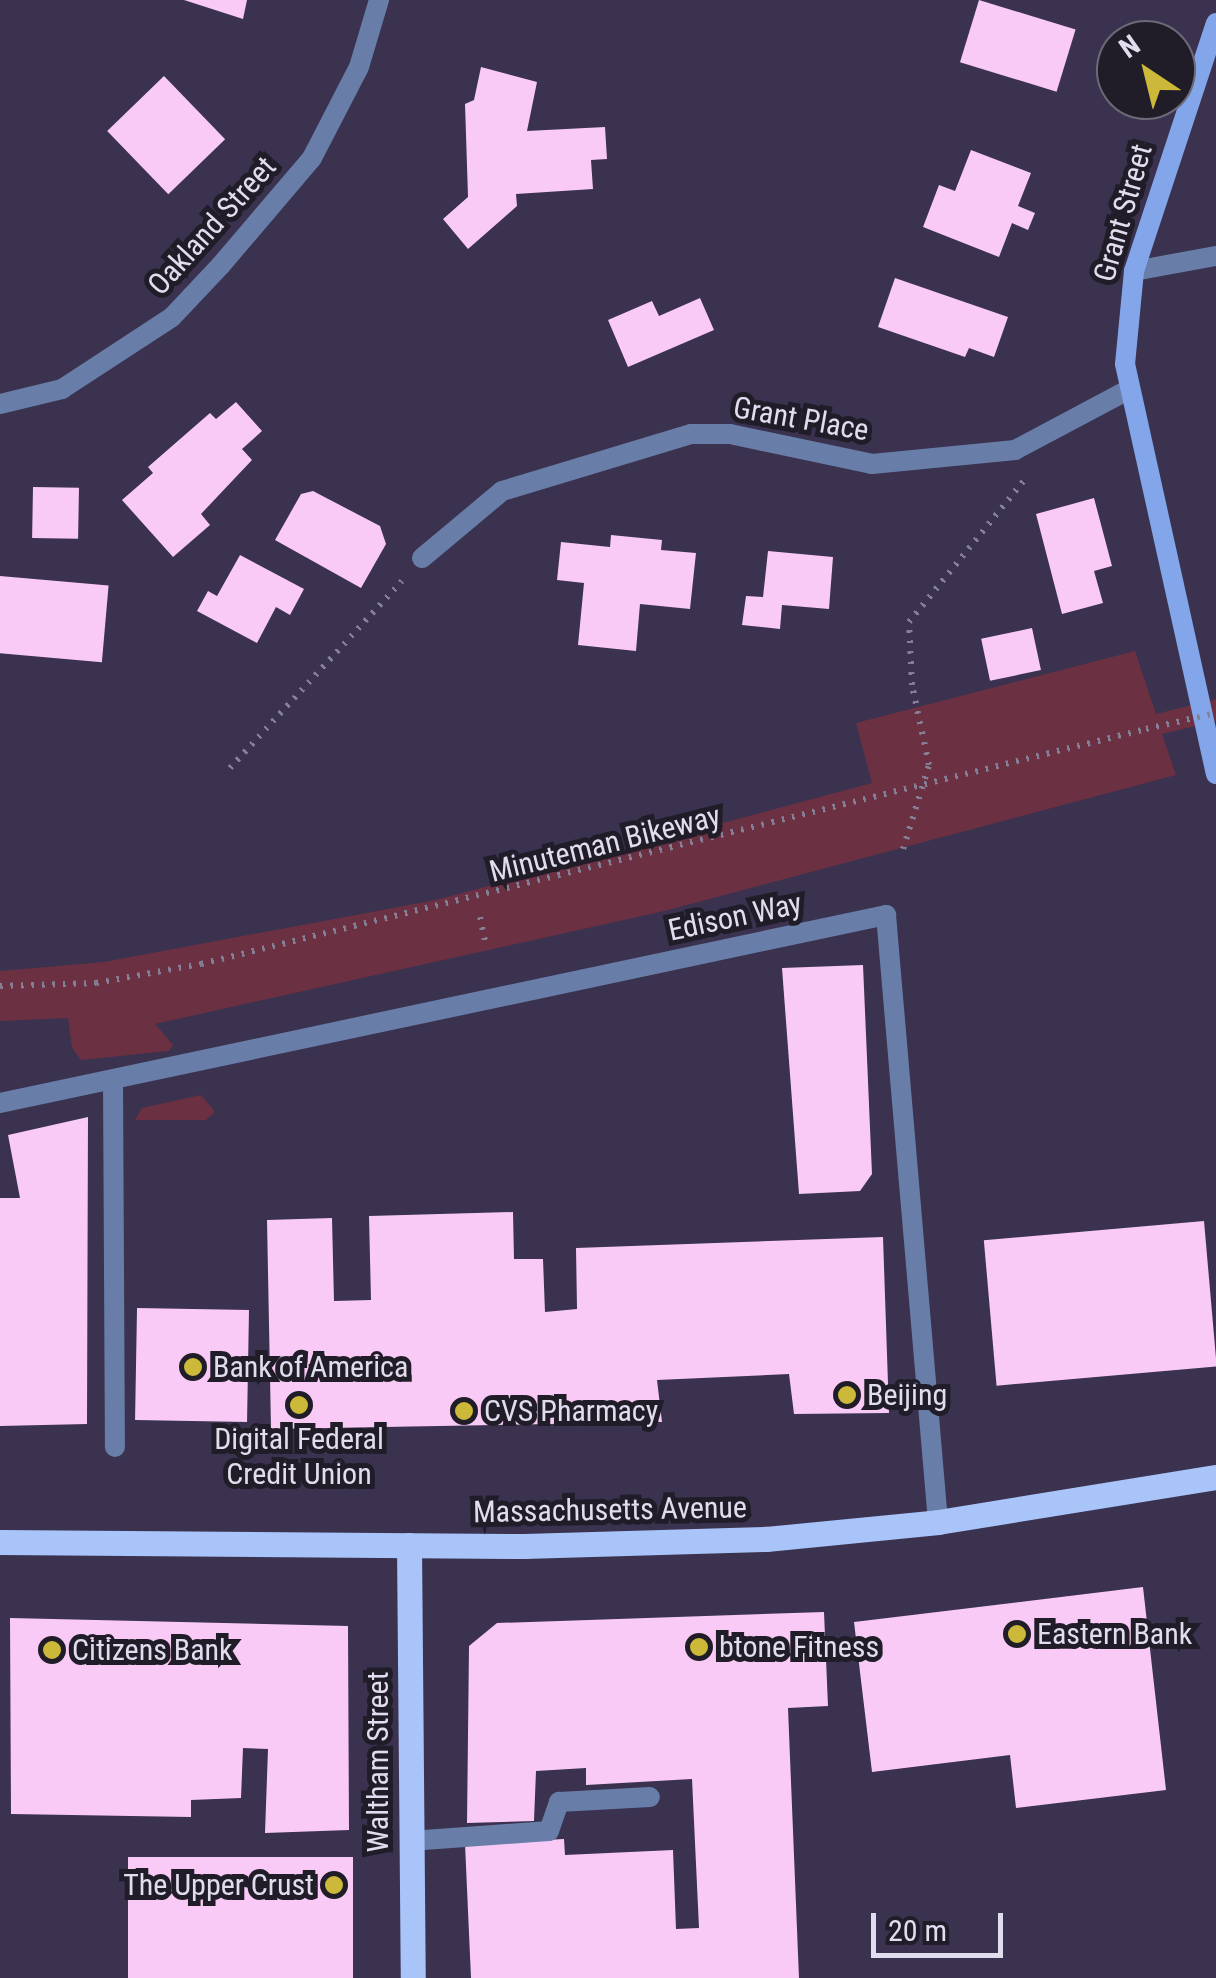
<!DOCTYPE html>
<html>
<head>
<meta charset="utf-8">
<style>
	body { margin:0 }
	#map { position:relative; width:1216px; height:1978px; overflow:hidden; background:#3a324e; font-family:"Roboto Condensed",sans-serif }
	div>[style] { position:absolute }
	[style*='--x'] { left:calc(var(--x)*1px); top:calc(var(--y)*1px); width:calc(var(--w)*1px); rotate:calc(var(--a)*1deg) }
	.green>* { inset:0; background:#6b3143 }
	.building>* { inset:0; background:#f9caf5; transform-origin:0 0 }
	.path>* { height:6px; margin-top:-3px; transform-origin:0; background:repeating-linear-gradient(90deg,#857f96 0 2.5px,transparent 0 10.5px) }
	.lane>* { height:20px; margin:-10px; padding:0 10px; transform-origin:10px; border-radius:10px; background:#687ea9 }
	.street>* { height:20px; margin:-10px; padding:0 10px; transform-origin:10px; border-radius:10px; background:#687ea9 }
	.secondary>* { height:20px; margin:-10px; padding:0 10px; transform-origin:10px; border-radius:10px; background:#83a5e9 }
	.primary>* { height:25px; margin:-12.5px; padding:0 12.5px; transform-origin:12.5px; border-radius:12.5px; background:#a9c4f9 }
	.path-bridge>* { height:6px; margin-top:-3px; transform-origin:0; background:repeating-linear-gradient(90deg,#857f96 0 2.5px,transparent 0 10.5px) }
	.dots>* { width:28px; height:28px; translate:-50% -50%; box-sizing:border-box; border:5px solid #201d29; border-radius:50% }
	span { translate:-50% -50%; white-space:nowrap; text-align:center; line-height:1.15; -webkit-text-stroke:10px #201d29; paint-order:stroke }
	.street-label { font-size:30px; color:#e1ddee }
	.poi-label { font-size:30px; color:#e1ddee }
	.left { translate:0 -50%; text-align:left }
	.right { translate:-100% -50%; text-align:right }
	.north { position:absolute; left:1096px; top:20px; width:100px; height:100px; box-sizing:border-box; background:#201d29; border:2px solid #6d6a78; border-radius:50%; rotate:325deg; font-size:28px; font-weight:700; line-height:40px; text-align:center; color:#e1ddee }
	.north::after { content:''; display:block; margin:auto; width:35px; height:45px; background:#ccb939; clip-path:polygon(50% 0,100% 100%,50% 72%,0 100%) }
	.scale { position:absolute; left:871px; top:1913px; width:132px; height:45px; box-sizing:border-box; border:5px solid #e1ddee; border-top:0; padding-left:12px; font-size:30px; line-height:35px; white-space:nowrap; color:#e1ddee; -webkit-text-stroke:8px #201d29; paint-order:stroke }
</style>
</head>
<body>
<div id="map">
	<div class="green">
		<div style="clip-path:polygon(1135px 651px,1156px 714px,1216px 699px,1216px 721px,1162px 734px,1176px 775px,664px 911px,155px 1024px,173px 1045px,169px 1051px,81px 1060px,72px 1048px,68px 1018px,0 1021px,0 971px,104px 962px,436px 900px,872px 783px,856px 723px)"></div>
		<div style="clip-path:polygon(201px 1095px,215px 1112px,206px 1120px,135px 1120px,142px 1108px)"></div>
	</div>
	<div class="building">
		<div style="clip-path:polygon(184px 0,247px 0,243px 19px)"></div>
		<div style="left:979px;top:0;width:101px;height:65px;rotate:17deg"></div>
		<div style="clip-path:polygon(481px 67px,537px 82px,527px 131px,605px 127px,607px 159px,591px 160px,593px 189px,516px 194px,517px 206px,468px 249px,443px 219px,468px 197px,465px 104px,474px 100px)"></div>
		<div style="left:164px;top:76px;width:88px;height:79px;rotate:46deg"></div>
		<div style="clip-path:polygon(971px 150px,1031px 173px,1018px 206px,1035px 213px,1028px 230px,1012px 223px,999px 257px,923px 227px,939px 185px,955px 191px)"></div>
		<div style="clip-path:polygon(895px 278px,1008px 317px,994px 357px,969px 348px,965px 357px,878px 327px)"></div>
		<div style="clip-path:polygon(700px 298px,714px 330px,628px 367px,608px 320px,652px 301px,659px 316px)"></div>
		<div style="clip-path:polygon(236px 402px,262px 431px,242px 449px,252px 460px,201px 514px,210px 525px,173px 557px,122px 500px,153px 473px,148px 467px,210px 413px,216px 419px)"></div>
		<div style="left:33px;top:487px;width:46px;height:51px;rotate:1deg"></div>
		<div style="clip-path:polygon(313px 491px,380px 526px,386px 544px,361px 588px,275px 540px,301px 494px)"></div>
		<div style="clip-path:polygon(1094px 498px,1112px 566px,1094px 571px,1103px 603px,1062px 614px,1036px 514px)"></div>
		<div style="clip-path:polygon(611px 535px,662px 540px,661px 550px,696px 553px,690px 609px,640px 604px,636px 651px,578px 645px,584px 583px,557px 580px,561px 542px,610px 547px)"></div>
		<div style="clip-path:polygon(768px 551px,833px 557px,829px 609px,782px 605px,780px 629px,742px 625px,746px 596px,763px 597px)"></div>
		<div style="clip-path:polygon(240px 555px,304px 589px,290px 615px,276px 607px,257px 643px,197px 611px,208px 591px,217px 596px)"></div>
		<div style="left:0;top:576px;width:109px;height:77px;rotate:5deg"></div>
		<div style="left:1032px;top:628px;width:43px;height:52px;rotate:78deg"></div>
		<div style="clip-path:polygon(863px 965px,872px 1174px,860px 1191px,799px 1194px,782px 968px)"></div>
		<div style="clip-path:polygon(88px 1117px,87px 1424px,0 1426px,0 1198px,20px 1198px,8px 1135px)"></div>
		<div style="clip-path:polygon(513px 1212px,514px 1259px,543px 1259px,545px 1312px,577px 1309px,576px 1248px,883px 1237px,889px 1413px,794px 1414px,789px 1374px,657px 1380px,662px 1422px,271px 1429px,267px 1220px,332px 1218px,334px 1301px,371px 1300px,369px 1216px)"></div>
		<div style="left:1204px;top:1221px;width:146px;height:221px;rotate:85deg"></div>
		<div style="left:249px;top:1310px;width:112px;height:112px;rotate:91deg"></div>
		<div style="clip-path:polygon(1143px 1587px,1166px 1790px,1016px 1808px,1010px 1755px,872px 1772px,854px 1622px)"></div>
		<div style="clip-path:polygon(824px 1612px,828px 1706px,788px 1708px,799px 1978px,471px 1978px,465px 1844px,564px 1839px,565px 1855px,673px 1850px,676px 1929px,699px 1928px,692px 1779px,586px 1785px,586px 1768px,536px 1771px,534px 1821px,467px 1823px,469px 1646px,497px 1623px)"></div>
		<div style="clip-path:polygon(10px 1618px,348px 1626px,349px 1830px,265px 1833px,268px 1749px,243px 1748px,241px 1798px,191px 1800px,191px 1817px,11px 1814px)"></div>
		<div style="left:128px;top:1857px;width:225px;height:121px"></div>
	</div>
	<div class="path">
		<div style="--x:230;--y:768;--w:254;--a:-47.4"></div>
		<div style="--x:903;--y:849;--w:88;--a:-72.8"></div>
		<div style="--x:929;--y:765;--w:82;--a:-102"></div>
		<div style="--x:912;--y:685;--w:63;--a:-92.7"></div>
		<div style="--x:909;--y:622;--w:186;--a:-50.9"></div>
		<div style="--x:480;--y:917;--w:29;--a:78"></div>
		<div style="--x:0;--y:986;--w:96;--a:-1.8"></div>
		<div style="--x:96;--y:983;--w:107;--a:-10.3"></div>
		<div style="--x:201;--y:964;--w:974;--a:-13.96"></div>
	</div>
	<div class="lane">
		<div style="--x:113;--y:1080;--w:367;--a:89.7"></div>
		<div style="--x:410;--y:1841;--w:139;--a:-4.1"></div>
		<div style="--x:549;--y:1831;--w:31;--a:-71"></div>
		<div style="--x:559;--y:1802;--w:91;--a:-3.1"></div>
	</div>
	<div class="street">
		<div style="--x:1134;--y:271;--w:83;--a:-10.4"></div>
		<div style="--x:0;--y:404;--w:64;--a:-13.6"></div>
		<div style="--x:62;--y:389;--w:131;--a:-33.2"></div>
		<div style="--x:172;--y:317;--w:71;--a:-46.7"></div>
		<div style="--x:221;--y:265;--w:140;--a:-49.6"></div>
		<div style="--x:312;--y:158;--w:102;--a:-62.7"></div>
		<div style="--x:359;--y:67;--w:70;--a:-73.4"></div>
		<div style="--x:422;--y:558;--w:104;--a:-39.9"></div>
		<div style="--x:502;--y:491;--w:197;--a:-16.8"></div>
		<div style="--x:691;--y:434;--w:39;--a:0"></div>
		<div style="--x:730;--y:434;--w:145;--a:11.9"></div>
		<div style="--x:872;--y:464;--w:144;--a:-5.6"></div>
		<div style="--x:1015;--y:450;--w:126;--a:-28"></div>
		<div style="--x:0;--y:1103;--w:906;--a:-11.98"></div>
		<div style="--x:886;--y:915;--w:609;--a:85.1"></div>
	</div>
	<div class="secondary">
		<div style="--x:1216;--y:23;--w:261;--a:108.3"></div>
		<div style="--x:1134;--y:271;--w:93;--a:95.5"></div>
		<div style="--x:1125;--y:364;--w:420;--a:77.5"></div>
	</div>
	<div class="primary">
		<div style="--x:0;--y:1542;--w:524;--a:0.44"></div>
		<div style="--x:524;--y:1546;--w:242;--a:-1.7"></div>
		<div style="--x:766;--y:1539;--w:173;--a:-5.6"></div>
		<div style="--x:938;--y:1522;--w:282;--a:-9.2"></div>
		<div style="--x:409;--y:1545;--w:433;--a:89.5"></div>
	</div>
	<div class="path-bridge">
		<div style="--x:1146;--y:729;--w:72;--a:-12.9"></div>
	</div>
	<div class="dots">
		<div style="left:193px;top:1367px;background:#ccb939"></div>
		<div style="left:847px;top:1395px;background:#ccb939"></div>
		<div style="left:299px;top:1405px;background:#ccb939"></div>
		<div style="left:464px;top:1411px;background:#ccb939"></div>
		<div style="left:1017px;top:1634px;background:#ccb939"></div>
		<div style="left:699px;top:1647px;background:#ccb939"></div>
		<div style="left:52px;top:1650px;background:#ccb939"></div>
		<div style="left:334px;top:1885px;background:#ccb939"></div>
	</div>
	<div class="street-label">
		<span style="left:1123px;top:213px;rotate:-74deg">Grant Street</span>
		<span style="left:212px;top:226px;rotate:-48deg">Oakland Street</span>
		<span style="left:801px;top:419px;rotate:10deg">Grant Place</span>
		<span style="left:605px;top:844px;rotate:-14deg">Minuteman Bikeway</span>
		<span style="left:735px;top:917px;rotate:-12deg">Edison Way</span>
		<span style="left:610px;top:1510px;rotate:-1deg">Massachusetts Avenue</span>
		<span style="left:378px;top:1762px;rotate:-90deg">Waltham Street</span>
	</div>
	<div class="poi-label">
		<span class="left" style="left:213px;top:1367px">Bank of America</span>
		<span class="left" style="left:867px;top:1395px">Beijing</span>
		<span class="left" style="left:484px;top:1411px">CVS Pharmacy</span>
		<span style="left:299px;top:1456px">Digital Federal<br>Credit Union</span>
		<span class="left" style="left:1037px;top:1634px">Eastern Bank</span>
		<span class="left" style="left:719px;top:1647px">btone Fitness</span>
		<span class="left" style="left:72px;top:1650px">Citizens Bank</span>
		<span class="right" style="left:314px;top:1885px">The Upper Crust</span>
	</div>
	<div class="north">N</div>
	<div class="scale">20 m</div>
</div>
</body>
</html>
